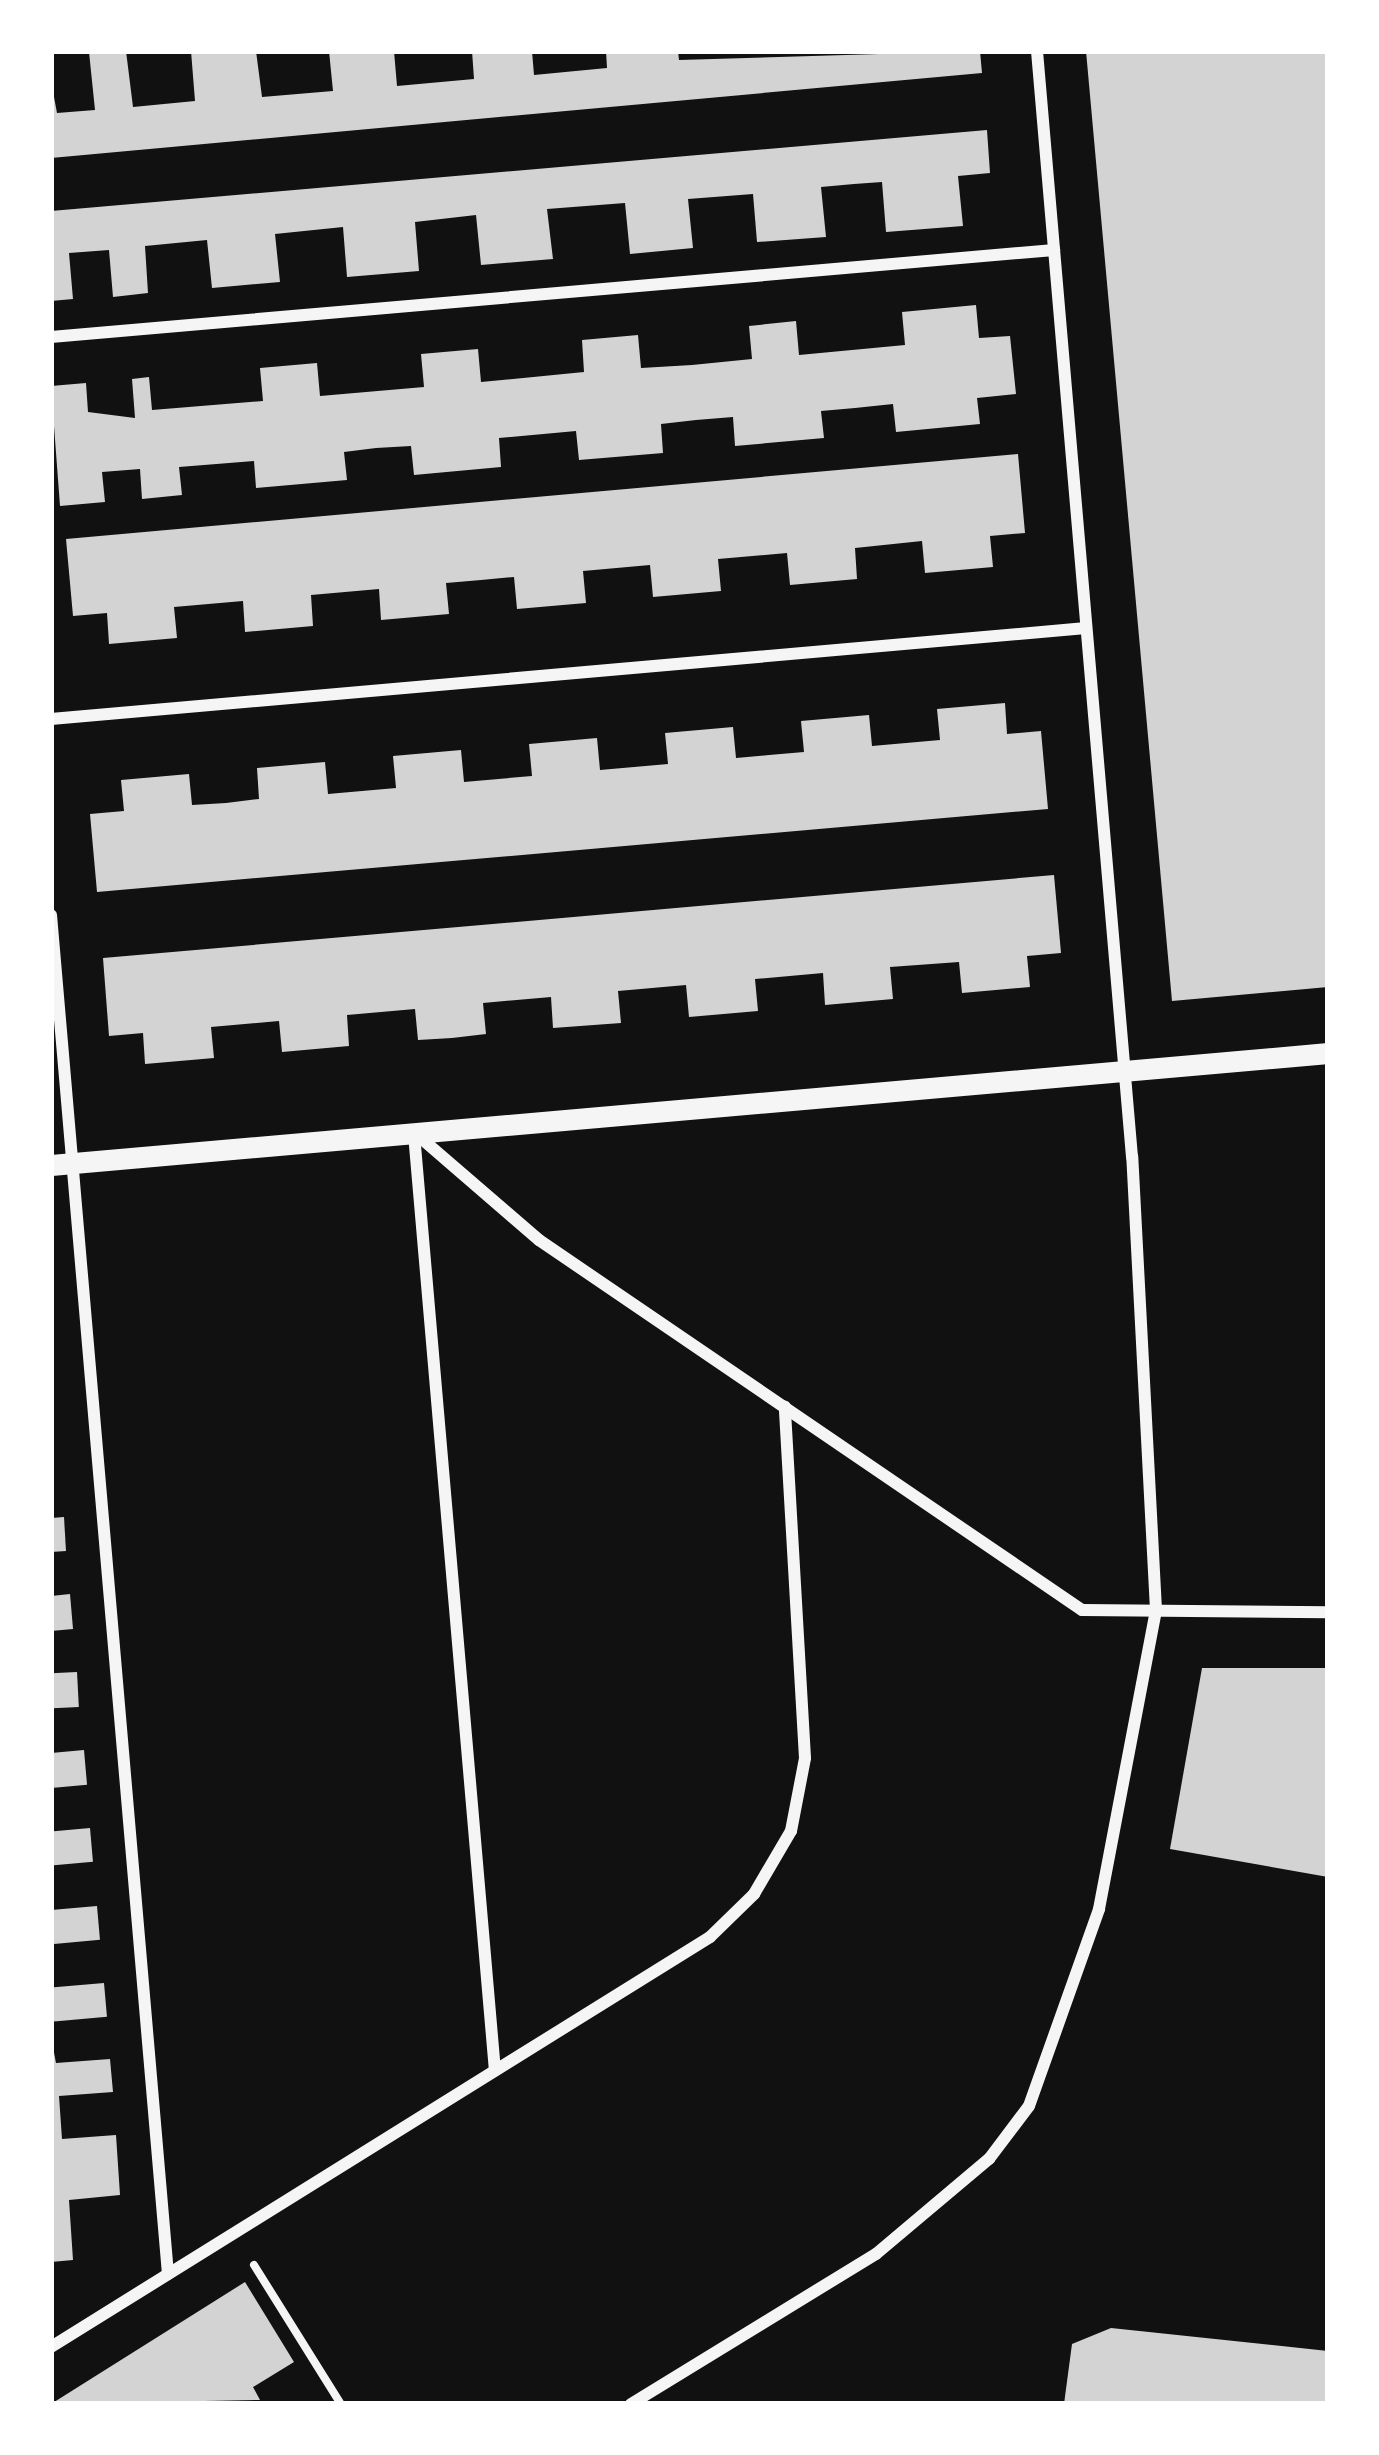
<!DOCTYPE html>
<html>
<head>
<meta charset="utf-8">
<style>
	body { margin:0 }
	#map { position:relative; width:1379px; height:2455px; overflow:hidden; background:#111; font-family:Manrope,sans-serif }
	div>[style] { position:absolute }
	[style*='--x'] { left:calc(var(--x)*1px); top:calc(var(--y)*1px); width:calc(var(--w)*1px); rotate:calc(var(--a)*1deg) }
	.building>* { inset:0; background:#d3d3d3; transform-origin:0 0 }
	.path>* { height:8px; margin:-4px; padding:0 4px; transform-origin:4px; border-radius:4px; background:#f5f5f5 }
	.minor>* { height:12px; margin:-6px; padding:0 6px; transform-origin:6px; border-radius:6px; background:#f5f5f5 }
	.tertiary>* { height:21px; margin:-10.5px; padding:0 10.5px; transform-origin:10.5px; border-radius:10.5px; background:#f5f5f5 }
	span { translate:-50% -50%; white-space:nowrap; text-align:center; line-height:1.15; -webkit-text-stroke:9px #fff; paint-order:stroke }
	.frame { position:absolute; inset:0; border:54px solid #fff; pointer-events:none }
</style>
</head>
<body>
<div id="map">
	<div class="building">
		<div style="clip-path:polygon(108px 51px,126px 51px,133px 107px,195px 101px,191px 51px,256px 51px,262px 97px,333px 91px,329px 51px,394px 51px,397px 86px,474px 79px,472px 51px,532px 51px,534px 75px,607px 68px,606px 51px,678px 51px,679px 60px,980px 51px,982px 73px,51px 158px,51px 81px,57px 113px,95px 110px,89px 52px)"></div>
		<div style="clip-path:polygon(1086px 51px,1328px 51px,1328px 987px,1172px 1001px)"></div>
		<div style="clip-path:polygon(987px 130px,990px 173px,958px 176px,963px 226px,886px 232px,882px 182px,854px 184px,821px 187px,826px 237px,757px 242px,753px 194px,688px 199px,693px 248px,630px 254px,625px 203px,547px 209px,553px 259px,481px 265px,476px 215px,415px 222px,419px 271px,347px 277px,343px 227px,275px 234px,280px 282px,212px 288px,207px 240px,145px 246px,148px 293px,113px 297px,109px 250px,69px 253px,73px 299px,51px 301px,51px 211px)"></div>
		<div style="clip-path:polygon(976px 305px,979px 338px,1010px 336px,1016px 394px,977px 398px,980px 424px,896px 432px,893px 404px,855px 408px,821px 411px,824px 438px,735px 446px,733px 417px,696px 420px,661px 424px,663px 453px,579px 460px,576px 431px,499px 438px,501px 467px,414px 475px,411px 446px,376px 448px,344px 452px,347px 480px,256px 488px,254px 461px,179px 467px,182px 495px,142px 499px,140px 469px,102px 472px,105px 502px,60px 506px,51px 386px,86px 383px,88px 412px,135px 418px,132px 379px,149px 377px,152px 410px,263px 401px,260px 368px,317px 363px,320px 396px,424px 387px,421px 354px,478px 349px,481px 382px,584px 372px,582px 340px,638px 335px,641px 368px,692px 365px,752px 359px,749px 326px,796px 321px,799px 355px,905px 345px,902px 312px)"></div>
		<div style="clip-path:polygon(1018px 454px,1025px 533px,990px 536px,993px 567px,925px 573px,922px 541px,855px 548px,857px 579px,790px 585px,787px 553px,718px 559px,721px 591px,653px 597px,650px 565px,583px 571px,586px 603px,517px 609px,514px 577px,481px 580px,446px 583px,449px 614px,381px 620px,379px 589px,311px 595px,313px 626px,245px 632px,243px 601px,174px 607px,177px 638px,109px 644px,107px 613px,73px 616px,66px 539px)"></div>
		<div style="clip-path:polygon(1005px 703px,1007px 734px,1041px 731px,1048px 809px,97px 892px,90px 814px,124px 811px,121px 780px,189px 774px,192px 805px,226px 803px,259px 799px,257px 768px,325px 762px,328px 794px,396px 788px,393px 756px,461px 750px,464px 782px,532px 776px,529px 744px,597px 738px,600px 770px,668px 764px,665px 733px,733px 727px,736px 758px,769px 755px,804px 752px,801px 721px,869px 715px,872px 746px,940px 740px,937px 709px)"></div>
		<div style="clip-path:polygon(1054px 875px,1061px 953px,1027px 956px,1030px 987px,962px 993px,959px 962px,890px 967px,893px 999px,825px 1005px,823px 973px,755px 979px,758px 1011px,689px 1017px,686px 985px,618px 991px,621px 1023px,553px 1028px,551px 997px,483px 1003px,486px 1034px,452px 1038px,418px 1040px,415px 1009px,347px 1015px,349px 1046px,282px 1052px,279px 1021px,211px 1027px,214px 1058px,145px 1064px,143px 1033px,109px 1036px,103px 958px)"></div>
		<div style="clip-path:polygon(64px 1517px,66px 1551px,51px 1552px,51px 1518px)"></div>
		<div style="clip-path:polygon(70px 1594px,73px 1629px,51px 1631px,51px 1596px)"></div>
		<div style="clip-path:polygon(1202px 1668px,1328px 1668px,1328px 1877px,1170px 1849px)"></div>
		<div style="left:77px;top:1672px;width:35px;height:26px;rotate:87deg"></div>
		<div style="left:84px;top:1750px;width:35px;height:33px;rotate:85deg"></div>
		<div style="left:90px;top:1828px;width:34px;height:39px;rotate:85deg"></div>
		<div style="left:97px;top:1906px;width:34px;height:46px;rotate:85deg"></div>
		<div style="left:104px;top:1983px;width:34px;height:53px;rotate:85deg"></div>
		<div style="clip-path:polygon(51px 2037px,56px 2063px,110px 2059px,113px 2092px,59px 2096px,62px 2139px,116px 2135px,120px 2195px,69px 2200px,73px 2260px,51px 2262px)"></div>
		<div style="clip-path:polygon(245px 2282px,294px 2362px,253px 2387px,260px 2400px,51px 2404px)"></div>
		<div style="clip-path:polygon(1111px 2328px,1328px 2351px,1328px 2404px,1064px 2404px,1072px 2344px)"></div>
	</div>
	<div class="path">
		<div style="--x:254;--y:2265;--w:164;--a:58"></div>
	</div>
	<div class="minor">
		<div style="--x:51;--y:337;--w:1007;--a:-4.96"></div>
		<div style="--x:51;--y:719;--w:1039;--a:-5.02"></div>
		<div style="--x:51;--y:915;--w:1364;--a:85.08"></div>
		<div style="--x:415;--y:1133;--w:164;--a:40.8"></div>
		<div style="--x:539;--y:1240;--w:657;--a:34.27"></div>
		<div style="--x:1082;--y:1610;--w:246;--a:0.5"></div>
		<div style="--x:414;--y:1134;--w:940;--a:85.06"></div>
		<div style="--x:51;--y:2347;--w:776;--a:-31.89"></div>
		<div style="--x:710;--y:1937;--w:62;--a:-44.3"></div>
		<div style="--x:754;--y:1894;--w:73;--a:-59.6"></div>
		<div style="--x:791;--y:1831;--w:74;--a:-79.1"></div>
		<div style="--x:805;--y:1758;--w:352;--a:-93.3"></div>
		<div style="--x:631;--y:2404;--w:287;--a:-31.5"></div>
		<div style="--x:876;--y:2254;--w:148;--a:-40.1"></div>
		<div style="--x:989;--y:2159;--w:66;--a:-53"></div>
		<div style="--x:1029;--y:2106;--w:209;--a:-70.4"></div>
		<div style="--x:1099;--y:1909;--w:304;--a:-79.2"></div>
		<div style="--x:1156;--y:1610;--w:454;--a:-93"></div>
		<div style="--x:1132;--y:1157;--w:1110;--a:-94.91"></div>
	</div>
	<div class="tertiary">
		<div style="--x:51;--y:1165;--w:1282;--a:-5.01"></div>
	</div>
	<div class="frame"></div>
</div>
</body>
</html>
